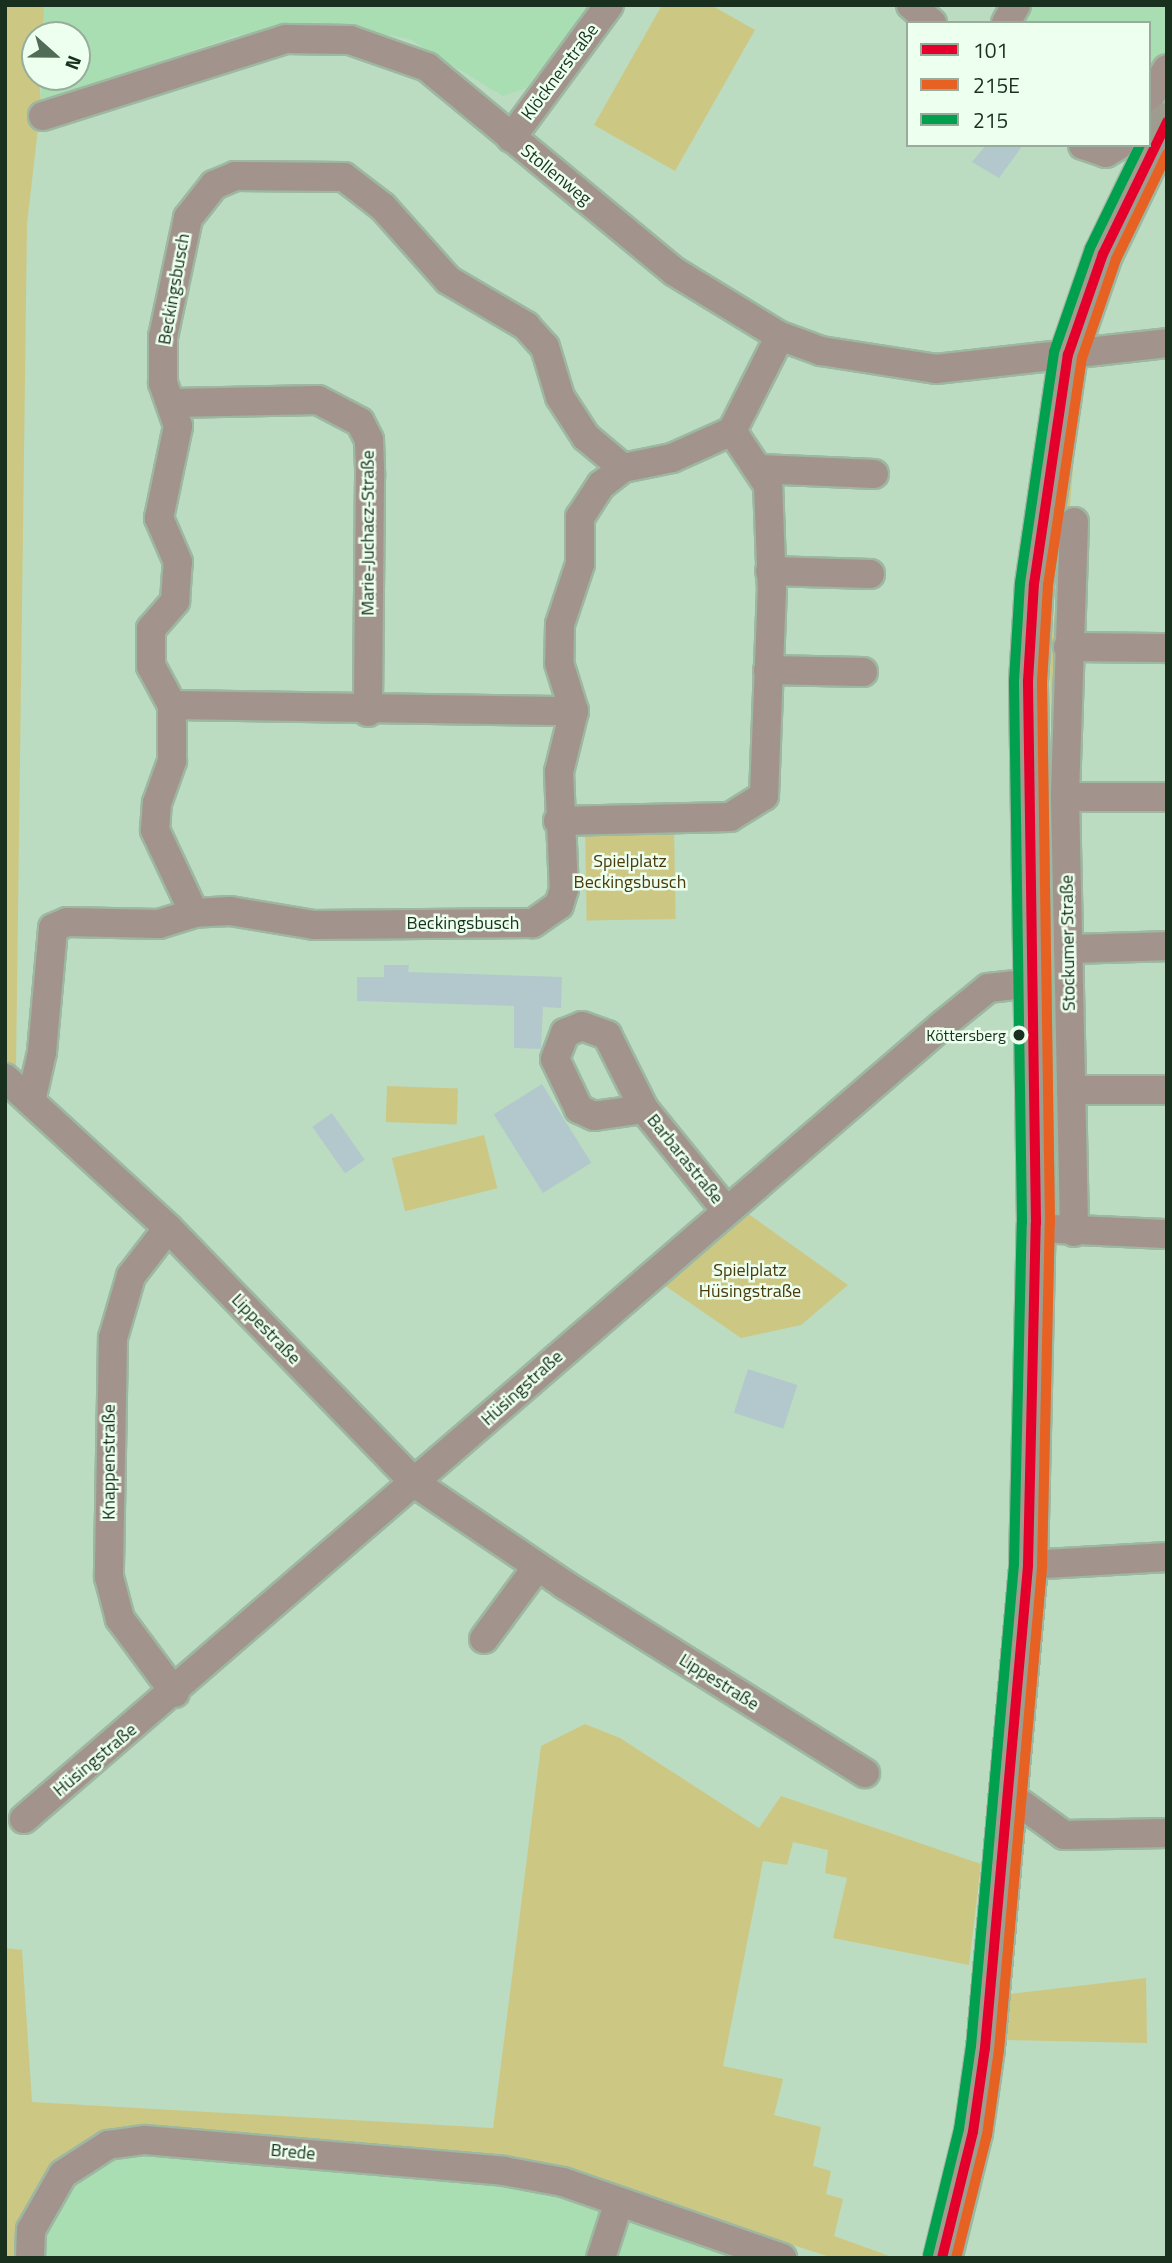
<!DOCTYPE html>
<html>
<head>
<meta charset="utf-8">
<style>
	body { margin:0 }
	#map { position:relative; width:1172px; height:2263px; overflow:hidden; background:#bbdcc0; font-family:"Titillium Web",sans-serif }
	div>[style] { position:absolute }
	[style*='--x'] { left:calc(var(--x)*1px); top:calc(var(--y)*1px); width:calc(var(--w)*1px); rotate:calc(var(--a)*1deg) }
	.built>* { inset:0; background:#a9ddb2 }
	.green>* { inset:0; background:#cdc784; transform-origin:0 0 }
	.building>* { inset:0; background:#b3c8cc; transform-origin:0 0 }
	.roads { filter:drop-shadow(2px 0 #9db7a1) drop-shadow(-2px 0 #9db7a1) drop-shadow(0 2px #9db7a1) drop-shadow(0 -2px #9db7a1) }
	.minor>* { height:28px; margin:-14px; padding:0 14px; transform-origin:14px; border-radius:14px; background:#a2938c }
	.major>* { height:37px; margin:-18.5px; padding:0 18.5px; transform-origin:18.5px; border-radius:18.5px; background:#9e9c8e }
	.bus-1>* { height:10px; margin:-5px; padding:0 5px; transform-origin:5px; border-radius:5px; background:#e4002b }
	.bus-2>* { height:10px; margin:-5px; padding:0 5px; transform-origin:5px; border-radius:5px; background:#e76222 }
	.bus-3>* { height:10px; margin:-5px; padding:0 5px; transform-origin:5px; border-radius:5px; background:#01a04e }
	.dots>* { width:19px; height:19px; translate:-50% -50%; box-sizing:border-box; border:4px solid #edffef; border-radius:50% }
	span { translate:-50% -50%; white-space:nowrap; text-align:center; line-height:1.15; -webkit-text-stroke:5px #edffef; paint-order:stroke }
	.bus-label { font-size:16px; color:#18301d }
	.right { translate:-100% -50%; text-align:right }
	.street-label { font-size:18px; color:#18301d }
	.park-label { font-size:18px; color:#4a3a0c }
	.frame { position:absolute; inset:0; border:7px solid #18301d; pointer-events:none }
	.legend { position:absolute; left:906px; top:21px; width:245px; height:126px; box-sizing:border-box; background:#edffef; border:2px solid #98ac9b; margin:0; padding:9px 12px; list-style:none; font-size:21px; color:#18301d }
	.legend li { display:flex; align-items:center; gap:14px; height:35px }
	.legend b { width:35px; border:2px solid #98ac9b }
	.north { position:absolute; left:21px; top:21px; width:70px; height:70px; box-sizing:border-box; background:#edffef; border:2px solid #98ac9b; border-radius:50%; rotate:111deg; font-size:19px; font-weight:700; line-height:28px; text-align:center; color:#18301d }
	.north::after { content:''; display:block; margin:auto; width:24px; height:32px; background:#516c56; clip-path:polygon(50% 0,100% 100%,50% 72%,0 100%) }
</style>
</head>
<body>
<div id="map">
	<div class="built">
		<div style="clip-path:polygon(44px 5px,589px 5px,526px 88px,503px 96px,409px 39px,317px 22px,235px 36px,41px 102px,41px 77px,77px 77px,77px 35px,43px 35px)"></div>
		<div style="clip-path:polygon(1024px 5px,1167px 5px,1167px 84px,1149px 113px,1149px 23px,1015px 23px)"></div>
		<div style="clip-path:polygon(187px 2129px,478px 2154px,501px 2180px,745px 2258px,20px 2258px,21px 2226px,55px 2167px,145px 2130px)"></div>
	</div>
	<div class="green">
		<div style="clip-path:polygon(5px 5px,44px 5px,43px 35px,35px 35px,41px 102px,27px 224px,16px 1067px,5px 1060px)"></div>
		<div style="clip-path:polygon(662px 5px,711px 5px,755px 30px,675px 171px,594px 125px)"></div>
		<div style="clip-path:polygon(1076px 431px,1059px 642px,1061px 1105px,1056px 1106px,1050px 652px)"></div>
		<div style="left:674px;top:826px;width:93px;height:89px;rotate:89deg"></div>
		<div style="left:387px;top:1086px;width:71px;height:36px;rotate:2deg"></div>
		<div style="left:484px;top:1135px;width:55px;height:95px;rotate:76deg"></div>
		<div style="clip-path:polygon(747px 1213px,848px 1285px,801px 1325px,741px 1338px,664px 1285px)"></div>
		<div style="clip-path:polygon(585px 1724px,620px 1738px,759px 1828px,781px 1796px,981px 1864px,969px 1965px,833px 1938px,847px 1878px,825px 1873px,828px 1850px,793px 1842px,787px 1865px,763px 1861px,723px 2066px,783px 2079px,774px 2115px,821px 2127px,813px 2166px,831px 2171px,826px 2194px,843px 2199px,834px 2236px,895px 2258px,833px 2258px,554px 2168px,478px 2154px,187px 2129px,145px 2130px,55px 2167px,21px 2226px,20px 2258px,5px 2258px,5px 1948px,22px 1950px,32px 2102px,493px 2128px,541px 1746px)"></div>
		<div style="clip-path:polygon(1146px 1978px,1147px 2043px,1007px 2040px,1009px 1994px)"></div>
	</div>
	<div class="building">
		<div style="clip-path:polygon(986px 145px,1023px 145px,999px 178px,972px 162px)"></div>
		<div style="clip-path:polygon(384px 965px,409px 965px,408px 972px,562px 977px,561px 1008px,543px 1007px,541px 1049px,514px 1048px,514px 1006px,357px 1001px,357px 977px,384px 977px)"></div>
		<div style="left:542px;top:1084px;width:93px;height:57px;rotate:58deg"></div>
		<div style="left:332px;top:1113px;width:57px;height:24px;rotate:55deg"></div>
		<div style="left:748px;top:1369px;width:52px;height:46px;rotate:18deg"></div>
	</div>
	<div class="roads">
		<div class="minor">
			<div style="--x:911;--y:5;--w:28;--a:41"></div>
			<div style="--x:1006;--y:23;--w:21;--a:-61"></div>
			<div style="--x:1149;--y:98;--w:34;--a:-58"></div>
			<div style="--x:43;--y:116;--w:255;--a:-17.6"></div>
			<div style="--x:286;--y:39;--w:64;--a:0.9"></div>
			<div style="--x:350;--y:40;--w:82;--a:19.3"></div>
			<div style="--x:427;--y:67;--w:322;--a:39.6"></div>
			<div style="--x:675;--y:272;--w:123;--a:31.4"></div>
			<div style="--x:780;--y:336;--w:44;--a:20.1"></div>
			<div style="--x:821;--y:351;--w:116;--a:8.9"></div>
			<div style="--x:936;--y:369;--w:232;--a:-6.4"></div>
			<div style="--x:511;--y:138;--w:165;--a:-53.6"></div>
			<div style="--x:1083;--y:145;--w:24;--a:19"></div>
			<div style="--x:1106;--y:153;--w:15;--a:-32"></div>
			<div style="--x:175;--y:403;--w:143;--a:-1.2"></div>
			<div style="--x:318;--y:400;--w:47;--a:27.6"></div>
			<div style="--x:360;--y:422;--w:20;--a:63"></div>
			<div style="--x:369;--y:440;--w:36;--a:88"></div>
			<div style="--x:370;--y:476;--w:236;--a:90.5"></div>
			<div style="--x:623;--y:468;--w:50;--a:-11.5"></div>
			<div style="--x:672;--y:458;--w:66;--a:-24.2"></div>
			<div style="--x:732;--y:431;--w:106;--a:-63.2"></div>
			<div style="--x:760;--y:469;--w:114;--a:2.5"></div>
			<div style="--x:1074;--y:522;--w:275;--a:91.9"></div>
			<div style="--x:1065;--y:797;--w:435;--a:88.8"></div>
			<div style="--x:770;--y:571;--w:100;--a:1.7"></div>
			<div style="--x:1068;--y:647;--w:99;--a:0.6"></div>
			<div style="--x:768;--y:670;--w:95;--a:1.2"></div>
			<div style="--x:172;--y:705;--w:402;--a:0.9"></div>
			<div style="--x:1065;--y:797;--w:102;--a:0"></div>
			<div style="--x:558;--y:821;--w:172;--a:-1.3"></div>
			<div style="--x:730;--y:817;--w:40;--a:-32"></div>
			<div style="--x:764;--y:796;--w:204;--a:-87.8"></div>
			<div style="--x:772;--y:592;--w:107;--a:-92.1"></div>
			<div style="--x:768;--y:485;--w:65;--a:-123.7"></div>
			<div style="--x:1068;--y:949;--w:99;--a:-1.7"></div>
			<div style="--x:5;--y:1078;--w:222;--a:42.6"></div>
			<div style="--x:168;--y:1228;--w:356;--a:45.9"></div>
			<div style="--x:416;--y:1484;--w:180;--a:34.1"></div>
			<div style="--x:565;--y:1585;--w:354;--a:32.1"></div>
			<div style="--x:1071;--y:1090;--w:96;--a:0"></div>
			<div style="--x:31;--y:1101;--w:50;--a:-77.3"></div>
			<div style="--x:42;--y:1052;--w:124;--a:-84.9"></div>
			<div style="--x:53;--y:928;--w:15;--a:-23"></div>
			<div style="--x:67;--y:922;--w:92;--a:1.2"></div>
			<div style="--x:159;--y:924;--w:37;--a:-17"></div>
			<div style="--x:194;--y:913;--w:92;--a:-115.2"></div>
			<div style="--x:155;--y:830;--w:27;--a:-86"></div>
			<div style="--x:157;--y:803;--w:45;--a:-70.3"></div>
			<div style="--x:172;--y:761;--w:56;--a:-90"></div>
			<div style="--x:172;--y:705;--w:44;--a:-118.3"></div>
			<div style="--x:151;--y:666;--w:37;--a:-90"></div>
			<div style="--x:151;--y:629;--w:37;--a:-49"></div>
			<div style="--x:175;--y:601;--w:39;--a:-86"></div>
			<div style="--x:178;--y:562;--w:48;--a:-113.4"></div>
			<div style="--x:159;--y:518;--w:94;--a:-78.3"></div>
			<div style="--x:178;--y:426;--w:46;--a:-109.2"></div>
			<div style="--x:163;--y:383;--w:46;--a:-90"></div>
			<div style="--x:163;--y:337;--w:122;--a:-78.1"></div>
			<div style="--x:188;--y:218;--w:42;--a:-51.8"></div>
			<div style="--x:214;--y:185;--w:23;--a:-23"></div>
			<div style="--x:235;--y:176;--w:109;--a:0.5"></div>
			<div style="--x:344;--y:177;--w:49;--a:37.6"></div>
			<div style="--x:383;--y:207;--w:98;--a:48.3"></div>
			<div style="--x:448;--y:280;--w:91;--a:30.5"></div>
			<div style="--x:526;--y:326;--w:28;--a:48"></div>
			<div style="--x:545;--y:347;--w:52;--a:73.3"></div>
			<div style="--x:560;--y:397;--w:48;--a:57"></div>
			<div style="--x:586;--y:437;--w:48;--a:40"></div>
			<div style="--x:623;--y:468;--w:28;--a:142"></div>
			<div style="--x:601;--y:485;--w:38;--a:123"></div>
			<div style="--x:580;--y:517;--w:47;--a:90"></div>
			<div style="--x:580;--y:564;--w:63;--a:108.4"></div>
			<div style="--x:560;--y:624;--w:39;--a:91"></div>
			<div style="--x:559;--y:663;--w:50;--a:72.6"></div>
			<div style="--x:574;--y:711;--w:63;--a:103.8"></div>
			<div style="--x:559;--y:772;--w:117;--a:87.6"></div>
			<div style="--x:564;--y:889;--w:17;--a:107"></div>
			<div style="--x:559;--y:905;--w:32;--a:145"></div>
			<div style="--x:533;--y:923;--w:219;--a:179.5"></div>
			<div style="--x:314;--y:925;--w:85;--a:-170.5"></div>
			<div style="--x:230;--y:911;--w:36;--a:177"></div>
			<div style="--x:644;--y:1109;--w:50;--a:172"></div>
			<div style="--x:594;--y:1116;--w:17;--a:-155"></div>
			<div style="--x:579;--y:1109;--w:55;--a:-115.6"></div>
			<div style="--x:555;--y:1059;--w:28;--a:-69"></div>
			<div style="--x:565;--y:1033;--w:18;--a:-22"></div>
			<div style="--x:582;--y:1026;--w:27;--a:20"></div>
			<div style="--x:607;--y:1035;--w:83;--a:63.4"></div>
			<div style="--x:644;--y:1109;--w:129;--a:51"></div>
			<div style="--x:168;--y:1228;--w:61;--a:127.6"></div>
			<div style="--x:131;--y:1276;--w:65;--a:106.2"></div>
			<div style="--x:113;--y:1338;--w:239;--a:91"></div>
			<div style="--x:109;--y:1577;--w:43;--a:75.3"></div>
			<div style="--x:120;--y:1619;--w:92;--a:53.4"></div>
			<div style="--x:1056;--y:1229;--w:111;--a:2.6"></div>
			<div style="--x:1028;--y:1565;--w:139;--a:-3.3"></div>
			<div style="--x:484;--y:1639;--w:89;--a:-53.6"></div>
			<div style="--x:1009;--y:1795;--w:68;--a:36"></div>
			<div style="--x:1064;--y:1835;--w:103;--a:-1.1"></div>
			<div style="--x:24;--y:1819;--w:1217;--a:-40.84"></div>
			<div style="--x:945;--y:1023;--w:55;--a:-39.1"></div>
			<div style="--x:988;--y:988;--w:45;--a:-6.3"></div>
			<div style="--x:30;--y:2258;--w:28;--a:-88"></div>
			<div style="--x:31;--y:2230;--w:64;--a:-60.3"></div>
			<div style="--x:63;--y:2174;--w:54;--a:-32.8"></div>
			<div style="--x:108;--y:2145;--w:37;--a:-8"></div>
			<div style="--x:145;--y:2140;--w:360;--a:4.9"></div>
			<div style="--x:504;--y:2171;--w:60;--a:10.6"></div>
			<div style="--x:563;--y:2182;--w:232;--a:19.1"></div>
			<div style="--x:601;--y:2258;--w:59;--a:-72.2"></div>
		</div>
		<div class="major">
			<div style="--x:942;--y:2258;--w:130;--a:-76.2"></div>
			<div style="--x:973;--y:2132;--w:85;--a:-81.9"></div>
			<div style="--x:985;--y:2048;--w:485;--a:-84.9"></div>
			<div style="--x:1028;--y:1565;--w:342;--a:-88.7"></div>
			<div style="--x:1036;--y:1223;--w:542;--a:-90.85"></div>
			<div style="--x:1028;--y:681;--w:97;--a:-86.5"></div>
			<div style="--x:1034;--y:584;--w:232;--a:-81.6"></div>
			<div style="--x:1068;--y:355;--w:107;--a:-70.9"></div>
			<div style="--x:1103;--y:254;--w:148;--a:-64.3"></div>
		</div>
	</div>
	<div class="bus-1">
		<div style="--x:942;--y:2258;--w:130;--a:-76.2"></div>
		<div style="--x:973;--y:2132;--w:85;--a:-81.9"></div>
		<div style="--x:985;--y:2048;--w:485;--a:-84.9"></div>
		<div style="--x:1028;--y:1565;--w:342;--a:-88.7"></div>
		<div style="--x:1036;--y:1223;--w:542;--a:-90.85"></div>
		<div style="--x:1028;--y:681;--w:97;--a:-86.5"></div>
		<div style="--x:1034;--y:584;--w:232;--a:-81.6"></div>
		<div style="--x:1068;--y:355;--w:107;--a:-70.9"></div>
		<div style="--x:1103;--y:254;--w:147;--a:-64.1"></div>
	</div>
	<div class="bus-2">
		<div style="--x:956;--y:2258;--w:127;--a:-75.9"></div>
		<div style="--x:987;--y:2135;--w:86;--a:-82"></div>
		<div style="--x:999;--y:2050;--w:487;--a:-84.9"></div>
		<div style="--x:1042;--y:1565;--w:342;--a:-88.7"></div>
		<div style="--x:1050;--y:1223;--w:542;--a:-90.85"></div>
		<div style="--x:1042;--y:681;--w:96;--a:-86.4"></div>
		<div style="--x:1048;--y:585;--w:230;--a:-81.5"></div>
		<div style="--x:1082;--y:358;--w:105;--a:-71"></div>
		<div style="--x:1116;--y:259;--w:117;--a:-64.1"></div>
	</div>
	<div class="bus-3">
		<div style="--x:928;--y:2255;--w:130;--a:-76.2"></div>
		<div style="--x:959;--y:2129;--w:84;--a:-81.8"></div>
		<div style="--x:971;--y:2046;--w:484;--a:-84.9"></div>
		<div style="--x:1014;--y:1564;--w:341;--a:-88.7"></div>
		<div style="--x:1022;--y:1223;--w:542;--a:-90.85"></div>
		<div style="--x:1014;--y:681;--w:98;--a:-86.5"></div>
		<div style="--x:1020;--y:583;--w:233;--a:-81.6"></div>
		<div style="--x:1054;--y:352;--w:110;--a:-70.9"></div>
		<div style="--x:1090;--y:248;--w:114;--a:-64.1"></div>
	</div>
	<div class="dots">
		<div style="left:1019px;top:1035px;background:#18301d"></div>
	</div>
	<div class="bus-label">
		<span class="right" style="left:1006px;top:1035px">Köttersberg</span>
	</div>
	<div class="street-label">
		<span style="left:560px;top:72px;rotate:-53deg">Klöcknerstraße</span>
		<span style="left:556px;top:175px;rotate:39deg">Stollenweg</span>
		<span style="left:174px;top:289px;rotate:-80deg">Beckingsbusch</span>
		<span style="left:368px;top:533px;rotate:-90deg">Marie-Juchacz-Straße</span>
		<span style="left:463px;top:923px">Beckingsbusch</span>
		<span style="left:1068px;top:943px;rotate:-91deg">Stockumer Straße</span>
		<span style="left:685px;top:1159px;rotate:51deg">Barbarastraße</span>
		<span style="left:266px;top:1329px;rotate:46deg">Lippestraße</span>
		<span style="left:522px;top:1388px;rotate:-42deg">Hüsingstraße</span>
		<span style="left:109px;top:1462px;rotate:-90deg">Knappenstraße</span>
		<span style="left:719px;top:1682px;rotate:32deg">Lippestraße</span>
		<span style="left:95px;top:1760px;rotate:-40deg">Hüsingstraße</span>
		<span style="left:293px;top:2152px;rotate:5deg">Brede</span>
	</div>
	<div class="park-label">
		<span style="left:630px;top:872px">Spielplatz<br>Beckingsbusch</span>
		<span style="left:750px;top:1281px">Spielplatz<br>Hüsingstraße</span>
	</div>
	<div class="frame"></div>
	<ul class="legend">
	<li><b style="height:9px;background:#e4002b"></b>101</li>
	<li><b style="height:9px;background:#e76222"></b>215E</li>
	<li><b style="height:9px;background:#01a04e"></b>215</li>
	</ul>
	<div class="north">N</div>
</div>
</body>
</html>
